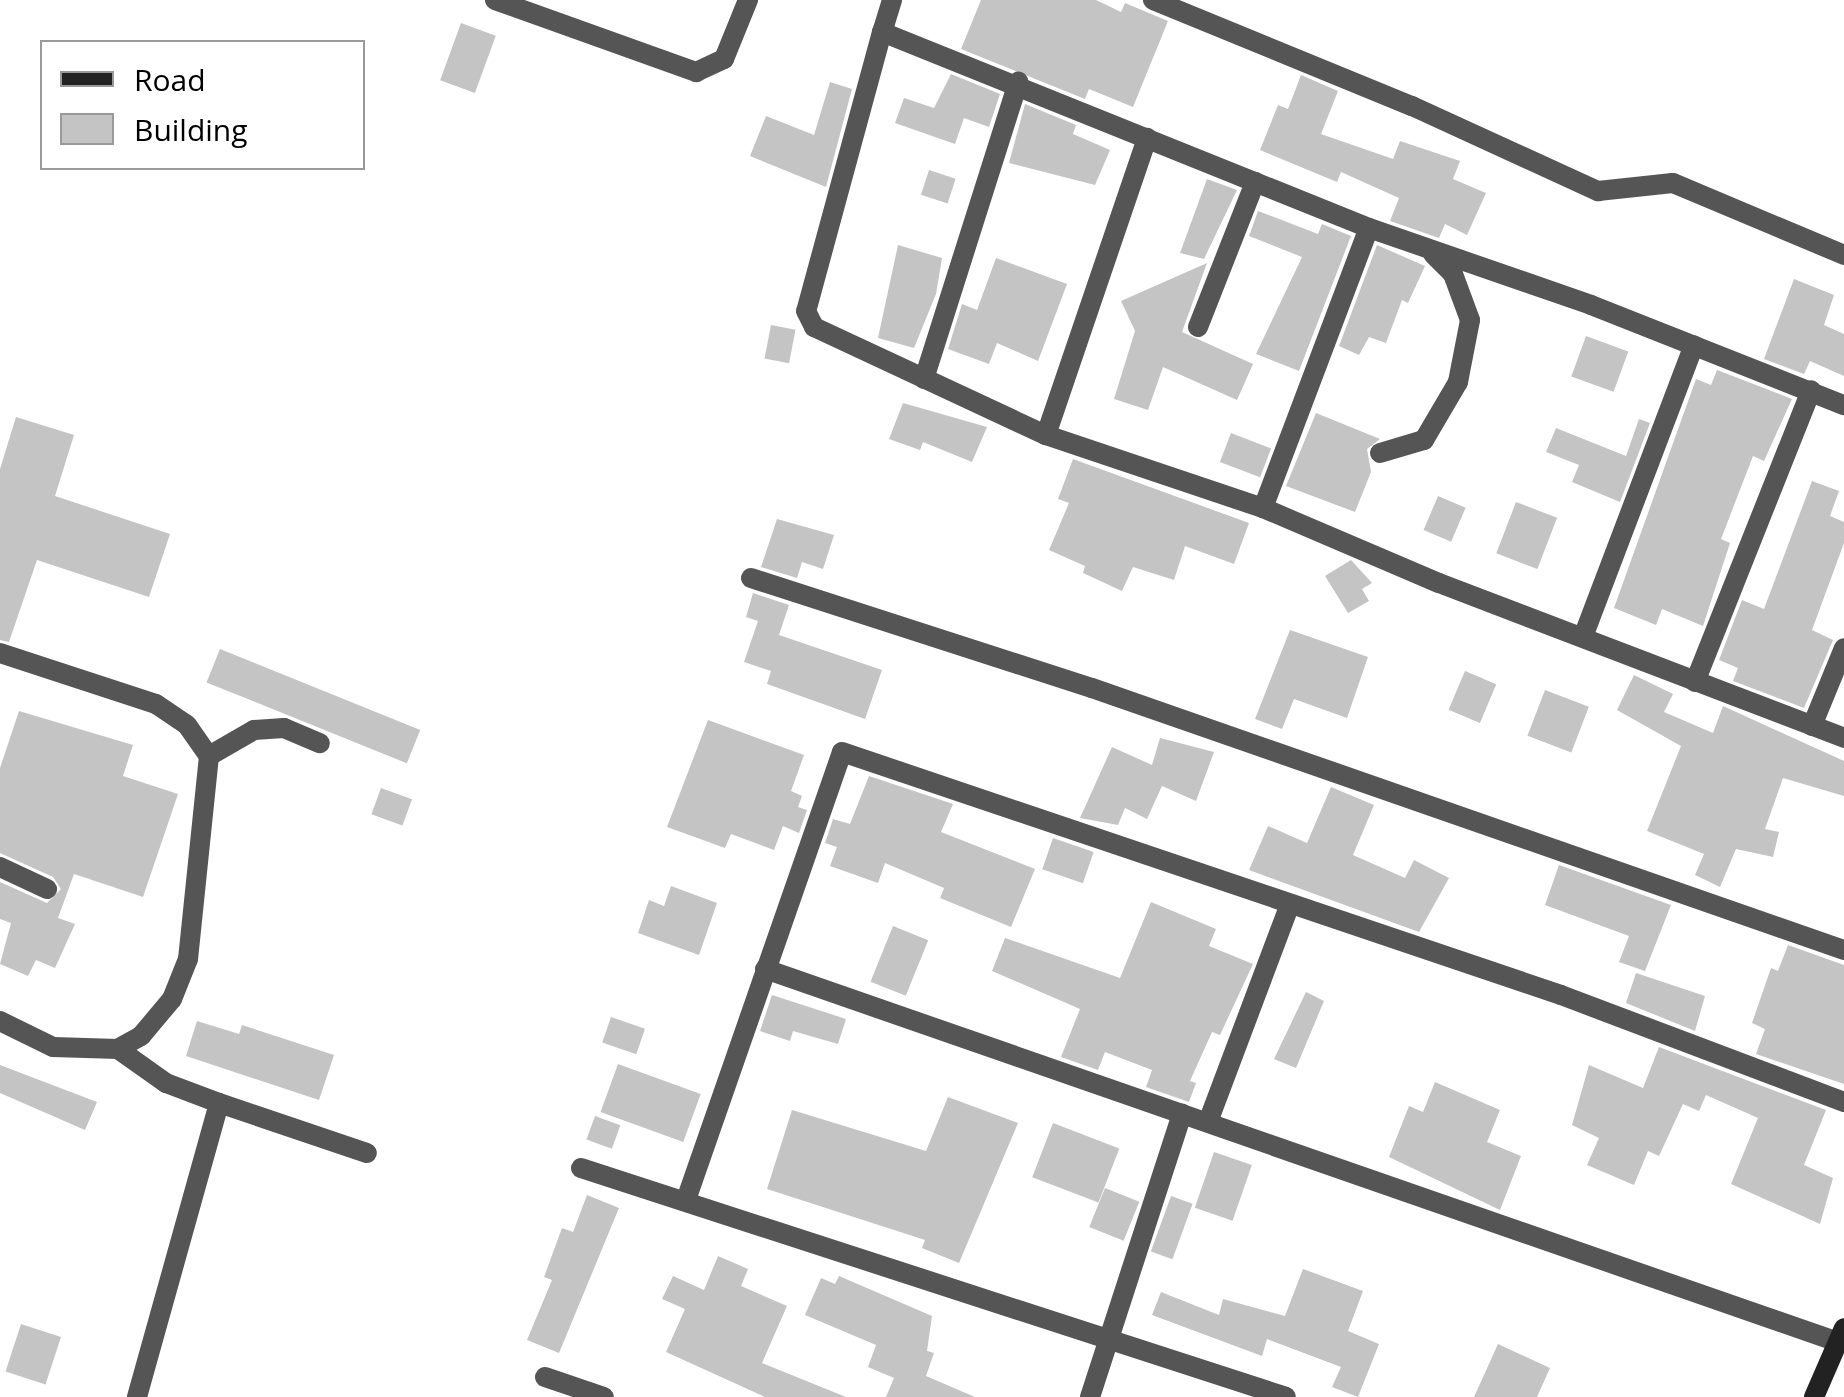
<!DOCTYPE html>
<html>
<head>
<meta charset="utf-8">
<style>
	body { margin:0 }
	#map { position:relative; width:1844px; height:1397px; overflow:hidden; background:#fff; font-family:"Open Sans",sans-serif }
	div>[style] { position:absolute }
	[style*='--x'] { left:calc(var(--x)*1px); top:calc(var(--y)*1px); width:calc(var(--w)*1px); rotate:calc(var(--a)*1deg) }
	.building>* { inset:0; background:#c4c4c4; transform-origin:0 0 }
	.minor>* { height:20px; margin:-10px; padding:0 10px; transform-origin:10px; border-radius:10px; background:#555 }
	.secondary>* { height:20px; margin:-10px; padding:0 10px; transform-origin:10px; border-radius:10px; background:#222 }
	span { translate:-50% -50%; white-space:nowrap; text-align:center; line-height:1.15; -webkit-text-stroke:8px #fff; paint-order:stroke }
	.legend { position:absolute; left:40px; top:40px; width:325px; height:130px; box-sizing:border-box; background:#fff; border:2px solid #999; margin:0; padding:12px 18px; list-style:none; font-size:30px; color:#000 }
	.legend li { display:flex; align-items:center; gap:20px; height:50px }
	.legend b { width:50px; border:2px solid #999 }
</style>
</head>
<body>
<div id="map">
	<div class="building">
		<div style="clip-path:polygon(981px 0,1096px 0,1121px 12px,1125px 3px,1168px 21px,1133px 107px,1089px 89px,1085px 99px,961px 49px)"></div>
		<div style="left:461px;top:23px;width:37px;height:61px;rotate:20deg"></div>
		<div style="clip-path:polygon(951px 74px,1000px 94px,989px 127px,964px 118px,955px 144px,895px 123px,904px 98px,934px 108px)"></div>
		<div style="clip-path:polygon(1301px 75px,1338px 91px,1321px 134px,1393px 159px,1400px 141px,1460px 161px,1453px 179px,1486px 193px,1467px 235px,1445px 224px,1439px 238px,1390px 221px,1399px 198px,1341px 172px,1337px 182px,1260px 150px,1278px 105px,1288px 109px)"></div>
		<div style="clip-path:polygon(830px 82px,852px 89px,826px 187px,750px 156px,766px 116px,814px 135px)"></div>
		<div style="clip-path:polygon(1025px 104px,1076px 125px,1073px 134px,1110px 150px,1095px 185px,1009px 163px)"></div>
		<div style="left:929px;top:170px;width:28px;height:26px;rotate:18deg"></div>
		<div style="clip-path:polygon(1207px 179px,1237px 190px,1204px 259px,1180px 253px)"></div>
		<div style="clip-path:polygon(1258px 211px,1318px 234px,1322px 224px,1351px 236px,1299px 371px,1256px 354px,1302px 257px,1249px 236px)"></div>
		<div style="clip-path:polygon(898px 245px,942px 258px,936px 294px,914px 348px,878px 338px)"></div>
		<div style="clip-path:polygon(1377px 245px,1425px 266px,1408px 303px,1402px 300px,1386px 343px,1369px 337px,1359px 355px,1339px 346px)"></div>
		<div style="clip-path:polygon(996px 258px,1067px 284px,1038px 361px,997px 343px,989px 364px,948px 349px,962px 304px,977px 310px)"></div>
		<div style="clip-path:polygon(1207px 263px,1182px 332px,1253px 364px,1237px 400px,1163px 367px,1148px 410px,1114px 399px,1135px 331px,1121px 301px)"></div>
		<div style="clip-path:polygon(1794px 279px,1834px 295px,1824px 325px,1844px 334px,1844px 376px,1810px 361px,1804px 374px,1764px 359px)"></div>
		<div style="left:771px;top:325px;width:25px;height:34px;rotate:11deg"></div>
		<div style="left:1586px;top:336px;width:45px;height:43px;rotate:20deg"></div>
		<div style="clip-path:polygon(1717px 370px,1792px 399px,1764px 461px,1753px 456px,1721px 539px,1730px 543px,1703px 626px,1662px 609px,1656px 625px,1614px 608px,1696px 379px,1711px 385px)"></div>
		<div style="clip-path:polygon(903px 403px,987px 427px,972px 462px,923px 442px,920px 450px,889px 439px)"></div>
		<div style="clip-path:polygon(1316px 413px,1380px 439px,1367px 449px,1371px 472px,1355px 512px,1286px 486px)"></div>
		<div style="clip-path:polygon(16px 417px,74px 435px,55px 496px,170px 534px,149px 597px,37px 560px,9px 642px,0 640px,0 469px)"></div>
		<div style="clip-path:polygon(1639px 419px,1650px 423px,1620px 502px,1572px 482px,1579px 465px,1546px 452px,1556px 428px,1626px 456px)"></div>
		<div style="left:1231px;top:433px;width:43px;height:31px;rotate:21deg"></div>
		<div style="clip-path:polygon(1073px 459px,1249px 523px,1234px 564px,1185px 546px,1174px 580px,1133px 567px,1122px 591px,1083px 573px,1085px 566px,1049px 550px,1069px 503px,1058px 499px)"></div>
		<div style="clip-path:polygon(1812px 481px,1839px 491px,1830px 516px,1844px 522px,1844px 543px,1812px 630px,1833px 640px,1804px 708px,1733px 681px,1738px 668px,1719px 660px,1742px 600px,1764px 609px)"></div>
		<div style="left:1438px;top:496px;width:30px;height:37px;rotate:23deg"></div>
		<div style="left:1516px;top:502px;width:44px;height:55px;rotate:21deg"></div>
		<div style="clip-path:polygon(777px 519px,834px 535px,823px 569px,802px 562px,797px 578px,761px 567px)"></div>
		<div style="clip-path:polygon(1351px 560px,1372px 583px,1362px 589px,1369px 601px,1348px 613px,1325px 576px)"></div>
		<div style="clip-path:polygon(753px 593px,789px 605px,779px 635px,882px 670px,865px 719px,767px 684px,771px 671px,744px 662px,758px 621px,746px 617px)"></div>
		<div style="clip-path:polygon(1290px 630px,1368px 657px,1347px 718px,1294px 699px,1282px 729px,1255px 719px)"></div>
		<div style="left:220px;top:649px;width:216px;height:36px;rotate:22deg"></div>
		<div style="left:1465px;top:671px;width:34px;height:42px;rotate:23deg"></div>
		<div style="clip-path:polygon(1634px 675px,1673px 694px,1664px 712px,1713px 733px,1723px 706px,1844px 761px,1844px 796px,1783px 778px,1765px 829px,1779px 832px,1773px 857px,1736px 849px,1720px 887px,1695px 875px,1704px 854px,1647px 831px,1681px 746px,1617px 710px)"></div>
		<div style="left:1545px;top:690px;width:47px;height:49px;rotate:21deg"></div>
		<div style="clip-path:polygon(19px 711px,133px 745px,123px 776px,178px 794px,143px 897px,74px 874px,58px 918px,75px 924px,55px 968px,36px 960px,28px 976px,0 964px,11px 923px,0 919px,0 882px,47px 903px,61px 889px,53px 877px,0 853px,0 768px)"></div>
		<div style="clip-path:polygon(708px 720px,804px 755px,791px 791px,802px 796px,798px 807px,807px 810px,799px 833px,783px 826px,774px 850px,731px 834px,725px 848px,667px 827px)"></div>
		<div style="clip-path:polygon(1160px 738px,1214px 752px,1196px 801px,1162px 786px,1147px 819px,1125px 808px,1118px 825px,1080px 818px,1112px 747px,1152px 765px)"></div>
		<div style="clip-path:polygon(869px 776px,953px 804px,941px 832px,1035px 869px,1011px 927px,940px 898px,944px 888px,885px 863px,878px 883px,830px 866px,837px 847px,825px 843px,833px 819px,850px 824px)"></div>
		<div style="clip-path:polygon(1331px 787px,1374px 805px,1353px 855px,1405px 878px,1414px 860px,1449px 878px,1419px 932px,1249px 870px,1268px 826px,1307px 843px)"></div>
		<div style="left:381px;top:788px;width:33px;height:28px;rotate:20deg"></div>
		<div style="left:1053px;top:838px;width:43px;height:33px;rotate:19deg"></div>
		<div style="clip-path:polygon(1559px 865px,1671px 905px,1645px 971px,1619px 962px,1629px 936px,1545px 905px)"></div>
		<div style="clip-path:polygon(671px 886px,717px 903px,699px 955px,638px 933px,649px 900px,664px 906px)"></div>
		<div style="clip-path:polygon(1151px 902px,1216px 929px,1209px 946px,1253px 964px,1220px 1035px,1212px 1032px,1190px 1081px,1196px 1083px,1189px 1102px,1146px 1087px,1152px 1070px,1105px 1052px,1098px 1070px,1061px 1057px,1080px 1009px,992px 971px,1005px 938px,1120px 978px)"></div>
		<div style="left:893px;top:926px;width:38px;height:60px;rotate:22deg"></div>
		<div style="clip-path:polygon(1788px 945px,1844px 965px,1844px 1084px,1756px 1054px,1765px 1029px,1752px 1023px,1771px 968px,1778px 971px)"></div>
		<div style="clip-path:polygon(1636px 973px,1705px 996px,1695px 1031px,1626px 1003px)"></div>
		<div style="clip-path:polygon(1306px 992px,1324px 1001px,1296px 1068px,1274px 1059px)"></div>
		<div style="clip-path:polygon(772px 995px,846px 1019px,838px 1044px,793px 1031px,790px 1041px,760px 1031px)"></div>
		<div style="left:611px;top:1017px;width:36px;height:27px;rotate:19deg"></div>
		<div style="clip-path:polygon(197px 1021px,239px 1034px,242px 1025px,334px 1055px,319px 1100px,186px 1056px)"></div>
		<div style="clip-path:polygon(1659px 1047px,1826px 1110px,1804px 1165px,1833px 1178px,1820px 1224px,1731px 1184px,1758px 1118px,1706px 1095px,1699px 1111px,1683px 1104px,1659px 1156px,1648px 1151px,1634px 1185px,1587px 1165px,1599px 1138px,1572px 1125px,1589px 1065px,1643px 1088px)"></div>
		<div style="left:618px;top:1064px;width:88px;height:51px;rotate:20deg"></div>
		<div style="clip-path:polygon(0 1065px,97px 1102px,85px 1130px,0 1093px)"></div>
		<div style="clip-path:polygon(1435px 1082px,1500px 1110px,1487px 1142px,1521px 1156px,1500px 1210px,1389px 1157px,1409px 1106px,1423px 1112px)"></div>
		<div style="clip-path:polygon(948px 1097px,1018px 1123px,959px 1263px,922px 1248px,925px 1240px,767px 1189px,792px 1110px,926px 1151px)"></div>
		<div style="left:595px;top:1116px;width:27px;height:25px;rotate:20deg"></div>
		<div style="left:1053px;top:1123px;width:71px;height:58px;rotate:21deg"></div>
		<div style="left:1214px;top:1152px;width:40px;height:59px;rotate:19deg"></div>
		<div style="left:1105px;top:1188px;width:37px;height:42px;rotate:22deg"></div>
		<div style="clip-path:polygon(587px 1195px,619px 1208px,559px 1353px,527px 1340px,552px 1280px,544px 1277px,562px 1228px,573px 1232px)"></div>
		<div style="left:1171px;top:1196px;width:23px;height:59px;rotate:20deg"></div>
		<div style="clip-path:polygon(718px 1256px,748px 1269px,741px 1286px,787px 1306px,762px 1363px,846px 1397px,765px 1397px,666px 1352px,685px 1309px,662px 1299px,673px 1276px,704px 1290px)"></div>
		<div style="clip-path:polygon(1303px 1269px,1363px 1291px,1348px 1331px,1379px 1344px,1358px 1397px,1332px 1387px,1341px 1367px,1267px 1339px,1262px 1356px,1152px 1315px,1161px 1292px,1219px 1315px,1223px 1299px,1285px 1316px)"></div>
		<div style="clip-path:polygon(839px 1276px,932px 1316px,927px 1351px,934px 1353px,926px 1376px,975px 1397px,886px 1397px,894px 1378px,868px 1367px,876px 1345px,805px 1315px,821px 1278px,835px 1284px)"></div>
		<div style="left:21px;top:1324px;width:42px;height:50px;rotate:18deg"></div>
		<div style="clip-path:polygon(1498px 1344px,1550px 1368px,1537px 1397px,1474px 1397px)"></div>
	</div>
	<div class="minor">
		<div style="--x:495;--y:0;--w:214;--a:19.7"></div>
		<div style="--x:696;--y:72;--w:31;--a:-25"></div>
		<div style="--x:724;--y:59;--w:64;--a:-67.9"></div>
		<div style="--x:892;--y:0;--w:34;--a:107"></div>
		<div style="--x:882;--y:32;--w:525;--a:21.92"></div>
		<div style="--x:1369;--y:228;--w:235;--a:19.1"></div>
		<div style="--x:1591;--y:305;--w:272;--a:21.6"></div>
		<div style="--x:1153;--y:0;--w:280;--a:22.3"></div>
		<div style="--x:1412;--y:106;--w:205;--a:24.6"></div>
		<div style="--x:1598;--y:191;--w:75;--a:-6.1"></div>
		<div style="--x:1673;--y:183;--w:186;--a:22.8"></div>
		<div style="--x:882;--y:32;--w:289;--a:105.2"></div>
		<div style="--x:806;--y:311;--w:18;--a:63"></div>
		<div style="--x:814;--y:327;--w:256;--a:25"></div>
		<div style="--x:1046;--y:435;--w:229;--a:18.6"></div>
		<div style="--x:1263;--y:508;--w:191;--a:23.1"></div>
		<div style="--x:1439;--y:583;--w:434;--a:20.9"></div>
		<div style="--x:1198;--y:327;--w:156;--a:-68.5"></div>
		<div style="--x:924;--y:379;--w:312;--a:-72.4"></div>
		<div style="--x:1046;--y:435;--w:314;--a:-71.2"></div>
		<div style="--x:1380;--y:453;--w:46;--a:-16.5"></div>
		<div style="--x:1424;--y:440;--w:67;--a:-59.6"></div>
		<div style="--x:1458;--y:382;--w:63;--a:-79"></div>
		<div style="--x:1470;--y:320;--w:49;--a:-110.3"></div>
		<div style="--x:1453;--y:274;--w:28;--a:-135"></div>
		<div style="--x:1263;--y:508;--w:299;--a:-69.3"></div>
		<div style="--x:751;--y:578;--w:358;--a:17.9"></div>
		<div style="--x:1092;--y:688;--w:796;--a:19.21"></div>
		<div style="--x:1583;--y:637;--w:312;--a:-69.2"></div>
		<div style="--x:0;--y:653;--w:164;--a:18.1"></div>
		<div style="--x:156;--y:704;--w:37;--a:34"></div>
		<div style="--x:187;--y:725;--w:38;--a:55"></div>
		<div style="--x:209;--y:756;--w:204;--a:95.9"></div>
		<div style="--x:188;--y:959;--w:43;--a:111.8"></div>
		<div style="--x:172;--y:999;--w:48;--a:130"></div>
		<div style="--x:141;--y:1036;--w:26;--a:151"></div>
		<div style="--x:118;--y:1049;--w:65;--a:-178.2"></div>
		<div style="--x:53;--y:1047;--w:59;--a:-153.9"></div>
		<div style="--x:1695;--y:682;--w:314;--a:-68.3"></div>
		<div style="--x:1812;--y:726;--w:84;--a:-67.7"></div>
		<div style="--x:209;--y:756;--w:52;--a:-30"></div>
		<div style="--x:254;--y:730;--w:30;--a:-4"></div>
		<div style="--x:284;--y:728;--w:39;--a:23"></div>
		<div style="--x:0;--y:867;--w:52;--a:25.1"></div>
		<div style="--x:765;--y:969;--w:1136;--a:19.17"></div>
		<div style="--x:118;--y:1049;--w:59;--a:35.3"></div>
		<div style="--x:166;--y:1083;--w:57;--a:20.7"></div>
		<div style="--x:1208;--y:1122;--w:233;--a:-69.4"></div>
		<div style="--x:581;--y:1168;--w:741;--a:17.99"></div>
		<div style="--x:686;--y:1200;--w:474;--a:-70.8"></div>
		<div style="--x:842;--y:752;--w:759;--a:18.67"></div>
		<div style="--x:1561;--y:995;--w:303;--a:20.7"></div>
		<div style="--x:545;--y:1377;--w:62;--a:18.7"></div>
		<div style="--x:137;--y:1397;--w:305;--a:-74.4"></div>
		<div style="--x:219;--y:1103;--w:156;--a:18.7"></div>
		<div style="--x:1090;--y:1397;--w:298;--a:-72"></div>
	</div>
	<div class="secondary">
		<div style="--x:1814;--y:1397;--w:75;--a:-66.5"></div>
	</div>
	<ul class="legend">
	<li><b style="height:12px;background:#222"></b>Road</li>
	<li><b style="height:28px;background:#c4c4c4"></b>Building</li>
	</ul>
</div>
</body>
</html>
